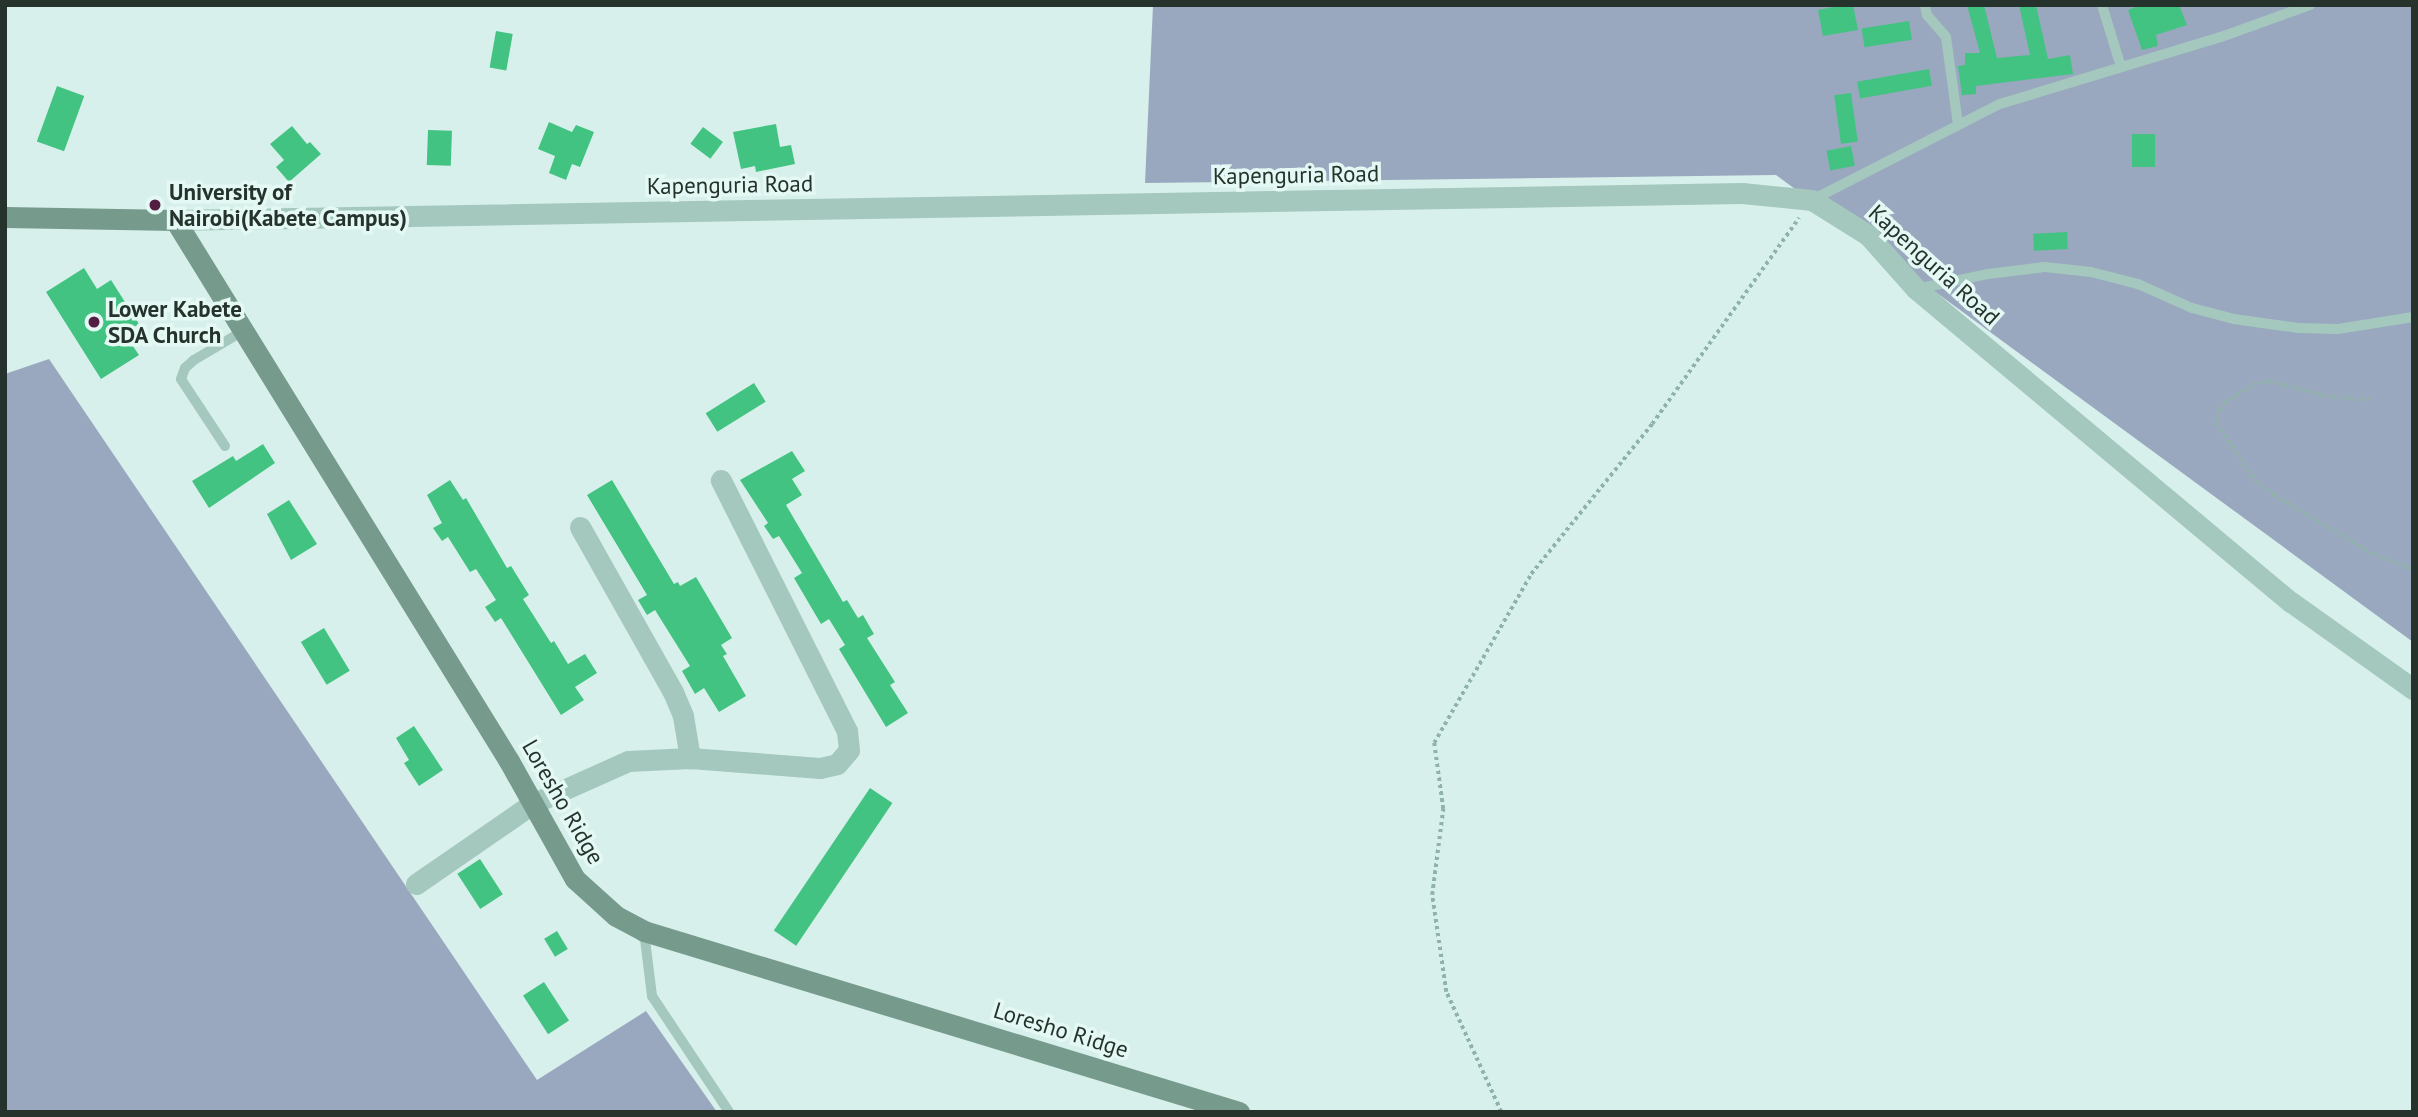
<!DOCTYPE html>
<html>
<head>
<meta charset="utf-8">
<style>
	body { margin:0 }
	#map { position:relative; width:2418px; height:1117px; overflow:hidden; background:#d8f0eb; font-family:"PT Sans",sans-serif }
	div>[style] { position:absolute }
	[style*='--x'] { left:calc(var(--x)*1px); top:calc(var(--y)*1px); width:calc(var(--w)*1px); rotate:calc(var(--a)*1deg) }
	.green>* { inset:0; background:#99a8bf }
	.building>* { inset:0; background:#43c382; transform-origin:0 0 }
	.path>* { height:3.5px; margin-top:-1.75px; transform-origin:0; background:repeating-linear-gradient(90deg,#8fb3a8 0 3.5px,transparent 0 7px) }
	.lane>* { height:10px; margin:-5px; padding:0 5px; transform-origin:5px; border-radius:5px; background:#a4c8bd }
	.street>* { height:21px; margin:-10.5px; padding:0 10.5px; transform-origin:10.5px; border-radius:10.5px; background:#a4c8bd }
	.secondary>* { height:21px; margin:-10.5px; padding:0 10.5px; transform-origin:10.5px; border-radius:10.5px; background:#769b8d }
	.dots>* { width:19px; height:19px; translate:-50% -50%; box-sizing:border-box; border:4px solid #e4f8f4; border-radius:50% }
	span { translate:-50% -50%; white-space:nowrap; text-align:center; line-height:1.15; -webkit-text-stroke:7px #e4f8f4; paint-order:stroke }
	.street-label { font-size:23px; color:#26332d }
	.poi-label { font-size:23px; color:#26332d; font-weight:700 }
	.left { translate:0 -50%; text-align:left }
	.frame { position:absolute; inset:0; border:7px solid #26332d; pointer-events:none }
</style>
</head>
<body>
<div id="map">
	<div class="green">
		<div style="clip-path:polygon(1153px 5px,2413px 5px,2413px 642px,1776px 175px,1145px 183px)"></div>
		<div style="clip-path:polygon(49px 359px,537px 1080px,646px 1011px,717px 1112px,5px 1112px,5px 374px)"></div>
	</div>
	<div class="building">
		<div style="clip-path:polygon(1844px 5px,1853px 5px,1858px 30px,1823px 36px,1818px 10px)"></div>
		<div style="clip-path:polygon(1967px 5px,1984px 5px,1997px 58px,2030px 55px,2019px 5px,2036px 5px,2048px 59px,2070px 55px,2073px 74px,1976px 86px,1976px 94px,1962px 95px,1958px 66px,1965px 65px,1965px 53px,1980px 53px)"></div>
		<div style="clip-path:polygon(2141px 5px,2179px 5px,2187px 25px,2156px 35px,2158px 46px,2142px 50px,2128px 10px)"></div>
		<div style="left:1909px;top:21px;width:19px;height:48px;rotate:81deg"></div>
		<div style="left:496px;top:31px;width:17px;height:37px;rotate:10deg"></div>
		<div style="left:1929px;top:69px;width:17px;height:73px;rotate:80deg"></div>
		<div style="left:57px;top:86px;width:29px;height:59px;rotate:20deg"></div>
		<div style="left:1851px;top:93px;width:49px;height:17px;rotate:82deg"></div>
		<div style="clip-path:polygon(549px 122px,572px 132px,576px 125px,594px 132px,580px 167px,572px 164px,566px 180px,549px 173px,555px 156px,538px 149px)"></div>
		<div style="clip-path:polygon(776px 124px,780px 147px,791px 145px,795px 164px,756px 172px,755px 166px,741px 169px,733px 132px)"></div>
		<div style="clip-path:polygon(292px 126px,307px 144px,310px 142px,321px 154px,289px 182px,276px 167px,284px 160px,270px 144px)"></div>
		<div style="left:703px;top:127px;width:25px;height:21px;rotate:37deg"></div>
		<div style="left:428px;top:130px;width:24px;height:35px;rotate:2deg"></div>
		<div style="left:2132px;top:134px;width:23px;height:33px"></div>
		<div style="left:1851px;top:146px;width:20px;height:25px;rotate:79deg"></div>
		<div style="left:2067px;top:232px;width:17px;height:34px;rotate:87deg"></div>
		<div style="clip-path:polygon(84px 268px,97px 289px,111px 280px,139px 324px,124px 333px,139px 355px,101px 379px,46px 292px)"></div>
		<div style="left:754px;top:383px;width:22px;height:57px;rotate:58deg"></div>
		<div style="clip-path:polygon(263px 444px,275px 463px,209px 508px,192px 481px,233px 456px,236px 461px)"></div>
		<div style="clip-path:polygon(792px 451px,805px 471px,792px 479px,802px 495px,786px 505px,843px 602px,847px 600px,858px 618px,863px 615px,874px 634px,867px 638px,895px 682px,890px 685px,908px 713px,886px 727px,839px 649px,845px 645px,829px 619px,821px 624px,794px 578px,802px 573px,779px 536px,773px 539px,764px 526px,768px 523px,740px 480px)"></div>
		<div style="clip-path:polygon(450px 480px,463px 500px,466px 498px,507px 568px,511px 566px,529px 595px,523px 599px,551px 643px,554px 641px,568px 664px,585px 654px,597px 673px,575px 687px,584px 700px,561px 715px,501px 618px,495px 622px,485px 607px,496px 600px,476px 569px,470px 572px,448px 537px,442px 541px,433px 528px,442px 523px,427px 495px)"></div>
		<div style="clip-path:polygon(612px 480px,674px 584px,678px 582px,680px 586px,696px 577px,732px 638px,721px 645px,727px 654px,723px 656px,746px 696px,719px 712px,704px 688px,695px 694px,682px 671px,690px 666px,655px 610px,647px 615px,638px 600px,647px 595px,587px 495px)"></div>
		<div style="clip-path:polygon(289px 500px,317px 544px,291px 560px,267px 514px)"></div>
		<div style="left:324px;top:628px;width:50px;height:27px;rotate:59deg"></div>
		<div style="clip-path:polygon(414px 726px,443px 770px,419px 786px,404px 763px,409px 760px,396px 738px)"></div>
		<div style="left:870px;top:788px;width:27px;height:172px;rotate:34deg"></div>
		<div style="left:480px;top:859px;width:42px;height:27px;rotate:57deg"></div>
		<div style="left:557px;top:931px;width:21px;height:15px;rotate:59deg"></div>
		<div style="left:544px;top:982px;width:46px;height:25px;rotate:57deg"></div>
	</div>
	<div class="path">
		<div style="--x:2370;--y:400;--w:42;--a:-175.9"></div>
		<div style="--x:2328;--y:397;--w:58;--a:-165"></div>
		<div style="--x:2272;--y:382;--w:15;--a:176"></div>
		<div style="--x:2257;--y:383;--w:36;--a:148"></div>
		<div style="--x:2226;--y:402;--w:11;--a:128"></div>
		<div style="--x:2219;--y:411;--w:12;--a:104"></div>
		<div style="--x:2216;--y:423;--w:69;--a:55.6"></div>
		<div style="--x:2255;--y:480;--w:24;--a:38"></div>
		<div style="--x:2274;--y:495;--w:117;--a:30.7"></div>
		<div style="--x:2375;--y:555;--w:40;--a:20.2"></div>
		<div style="--x:1501;--y:1112;--w:132;--a:-114.6"></div>
		<div style="--x:1446;--y:992;--w:98;--a:-98.2"></div>
		<div style="--x:1432;--y:895;--w:87;--a:-82.7"></div>
		<div style="--x:1443;--y:809;--w:67;--a:-97.8"></div>
		<div style="--x:1434;--y:743;--w:195;--a:-60.1"></div>
		<div style="--x:1531;--y:574;--w:193;--a:-51.1"></div>
		<div style="--x:1652;--y:424;--w:253;--a:-54.5"></div>
	</div>
	<div class="lane">
		<div style="--x:1925;--y:5;--w:10;--a:79"></div>
		<div style="--x:1927;--y:15;--w:29;--a:49"></div>
		<div style="--x:1946;--y:37;--w:89;--a:82.2"></div>
		<div style="--x:2102;--y:5;--w:65;--a:73"></div>
		<div style="--x:1812;--y:200;--w:211;--a:-27.1"></div>
		<div style="--x:2000;--y:104;--w:231;--a:-16.9"></div>
		<div style="--x:2221;--y:37;--w:95;--a:-19.8"></div>
		<div style="--x:1916;--y:289;--w:74;--a:-11.8"></div>
		<div style="--x:1988;--y:274;--w:57;--a:-7"></div>
		<div style="--x:2045;--y:267;--w:46;--a:6.2"></div>
		<div style="--x:2091;--y:272;--w:49;--a:14.3"></div>
		<div style="--x:2138;--y:284;--w:59;--a:24"></div>
		<div style="--x:2192;--y:308;--w:43;--a:14.7"></div>
		<div style="--x:2234;--y:319;--w:65;--a:8"></div>
		<div style="--x:2298;--y:328;--w:40;--a:1.4"></div>
		<div style="--x:2338;--y:329;--w:76;--a:-9.1"></div>
		<div style="--x:225;--y:446;--w:80;--a:-123.3"></div>
		<div style="--x:181;--y:379;--w:12;--a:-70"></div>
		<div style="--x:185;--y:368;--w:12;--a:-42"></div>
		<div style="--x:194;--y:360;--w:57;--a:-30.6"></div>
		<div style="--x:644;--y:931;--w:65;--a:83"></div>
		<div style="--x:652;--y:996;--w:139;--a:56.4"></div>
	</div>
	<div class="street">
		<div style="--x:175;--y:220;--w:1567;--a:-0.99"></div>
		<div style="--x:1742;--y:193;--w:70;--a:5.7"></div>
		<div style="--x:1812;--y:200;--w:66;--a:32"></div>
		<div style="--x:1868;--y:235;--w:72;--a:48.4"></div>
		<div style="--x:1916;--y:289;--w:488;--a:39.9"></div>
		<div style="--x:2291;--y:602;--w:150;--a:35.5"></div>
		<div style="--x:580;--y:527;--w:189;--a:60.6"></div>
		<div style="--x:673;--y:692;--w:26;--a:67"></div>
		<div style="--x:683;--y:716;--w:43;--a:80.5"></div>
		<div style="--x:416;--y:884;--w:141;--a:-34.6"></div>
		<div style="--x:532;--y:804;--w:105;--a:-24.1"></div>
		<div style="--x:628;--y:761;--w:62;--a:-2.8"></div>
		<div style="--x:690;--y:758;--w:130;--a:4.4"></div>
		<div style="--x:820;--y:768;--w:17;--a:-13"></div>
		<div style="--x:837;--y:764;--w:18;--a:-49"></div>
		<div style="--x:849;--y:750;--w:19;--a:-96"></div>
		<div style="--x:847;--y:731;--w:281;--a:-116.7"></div>
	</div>
	<div class="secondary">
		<div style="--x:5;--y:217;--w:170;--a:1"></div>
		<div style="--x:175;--y:220;--w:636;--a:58.31"></div>
		<div style="--x:509;--y:761;--w:135;--a:60.8"></div>
		<div style="--x:575;--y:879;--w:55;--a:42.1"></div>
		<div style="--x:616;--y:916;--w:32;--a:28"></div>
		<div style="--x:644;--y:931;--w:622;--a:16.92"></div>
	</div>
	<div class="dots">
		<div style="left:155px;top:205px;background:#541d42"></div>
		<div style="left:94px;top:322px;background:#541d42"></div>
	</div>
	<div class="street-label">
		<span style="left:1296px;top:175px;rotate:-1deg">Kapenguria Road</span>
		<span style="left:730px;top:185px;rotate:-1deg">Kapenguria Road</span>
		<span style="left:1934px;top:265px;rotate:42deg">Kapenguria Road</span>
		<span style="left:563px;top:802px;rotate:60deg">Loresho Ridge</span>
		<span style="left:1061px;top:1030px;rotate:17deg">Loresho Ridge</span>
	</div>
	<div class="poi-label">
		<span class="left" style="left:169px;top:205px">University of<br>Nairobi(Kabete Campus)</span>
		<span class="left" style="left:108px;top:322px">Lower Kabete<br>SDA Church</span>
	</div>
	<div class="frame"></div>
</div>
</body>
</html>
